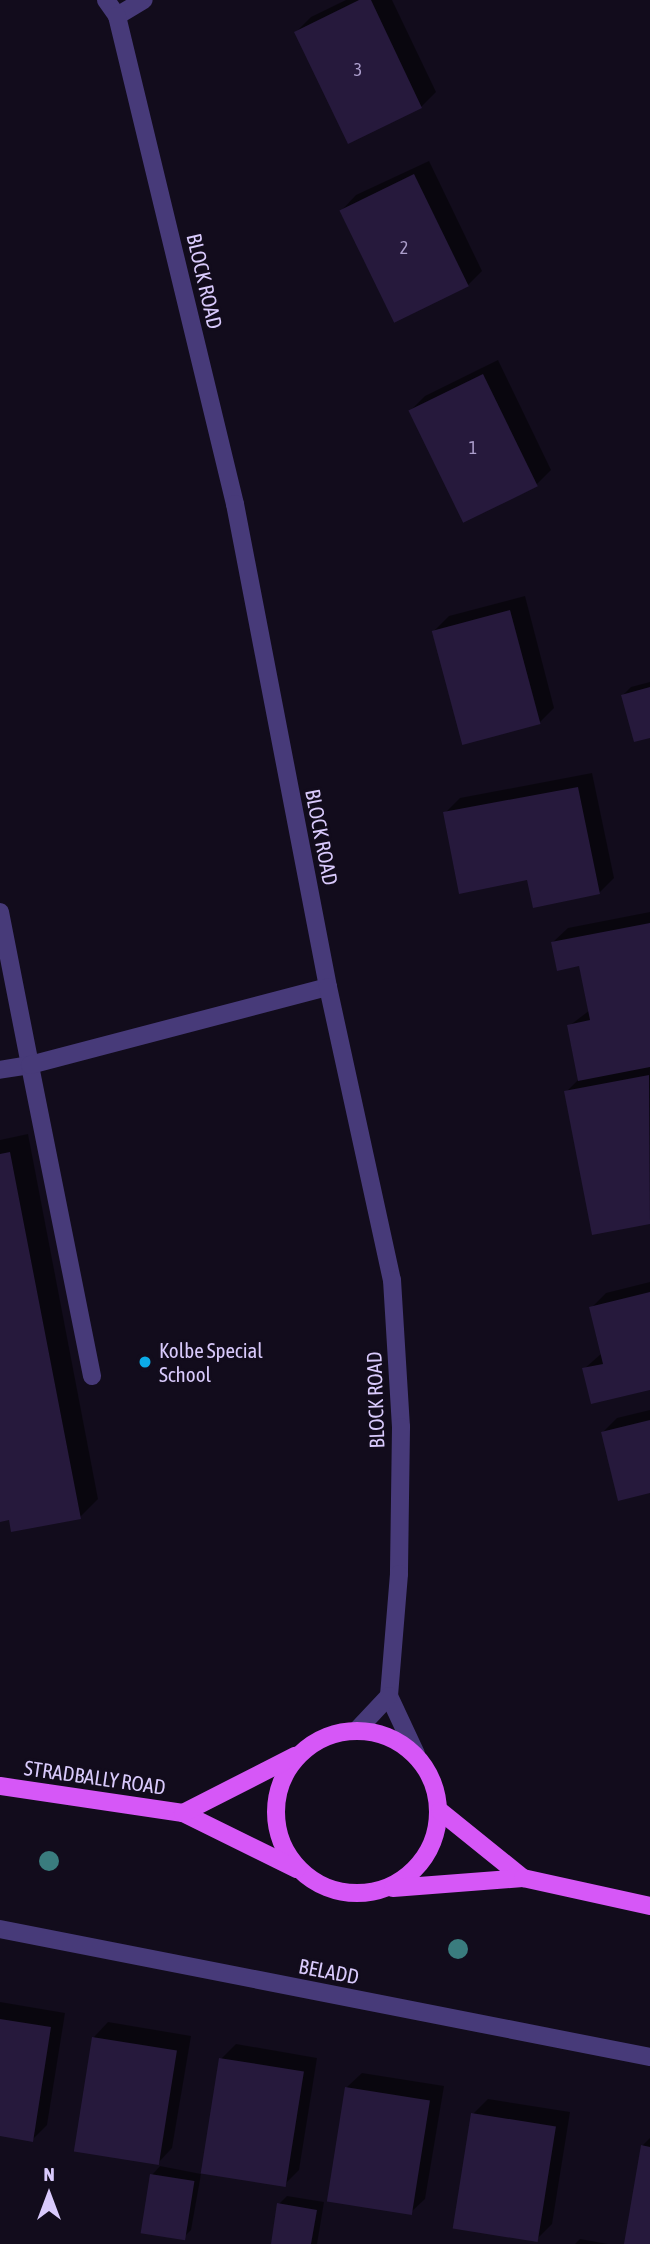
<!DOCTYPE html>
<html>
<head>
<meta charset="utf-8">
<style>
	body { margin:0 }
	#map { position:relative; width:650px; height:2244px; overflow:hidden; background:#120c1c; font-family:"Asap Condensed",sans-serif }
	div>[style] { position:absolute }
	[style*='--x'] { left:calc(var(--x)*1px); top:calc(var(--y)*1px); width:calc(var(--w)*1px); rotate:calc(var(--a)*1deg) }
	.shadow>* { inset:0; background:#0007 }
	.building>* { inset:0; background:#26193c; transform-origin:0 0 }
	.service>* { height:18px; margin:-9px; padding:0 9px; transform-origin:9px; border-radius:9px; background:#473a79 }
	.minor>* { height:18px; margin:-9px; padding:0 9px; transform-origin:9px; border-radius:9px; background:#473a79 }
	.tertiary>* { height:18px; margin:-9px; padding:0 9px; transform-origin:9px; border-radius:9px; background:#473a79 }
	.primary>* { height:18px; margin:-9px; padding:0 9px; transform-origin:9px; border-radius:9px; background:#d657f7 }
	.primary>.ring { margin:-9px; padding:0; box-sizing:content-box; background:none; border:18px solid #d657f7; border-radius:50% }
	.trees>* { width:20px; height:20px; margin:-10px; border-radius:50%; background:#3a7c7e }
	.dots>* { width:19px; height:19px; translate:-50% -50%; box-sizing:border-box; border:4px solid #120c1c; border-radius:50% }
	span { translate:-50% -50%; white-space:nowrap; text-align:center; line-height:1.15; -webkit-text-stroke:6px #120c1c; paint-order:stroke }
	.number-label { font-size:18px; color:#ac9ecc }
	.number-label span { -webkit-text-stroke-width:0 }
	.street-label { font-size:21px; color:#d9cafc }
	.poi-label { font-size:21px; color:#d9cafc }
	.left { translate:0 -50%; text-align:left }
	.north { position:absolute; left:14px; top:2160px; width:70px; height:70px; -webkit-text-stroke:5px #120c1c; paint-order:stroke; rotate:0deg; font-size:19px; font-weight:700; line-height:28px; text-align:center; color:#d9cafc }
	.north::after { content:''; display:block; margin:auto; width:24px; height:32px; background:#d9cafc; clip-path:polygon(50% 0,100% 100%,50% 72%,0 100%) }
</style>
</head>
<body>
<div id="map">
	<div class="shadow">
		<div style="clip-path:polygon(346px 0,392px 0,436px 92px,421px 107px,296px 32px,311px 17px)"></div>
		<div style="clip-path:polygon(429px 161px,482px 271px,467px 286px,342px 210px,356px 195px)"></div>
		<div style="clip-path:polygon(498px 360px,551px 470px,536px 485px,411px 410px,425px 396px)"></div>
		<div style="clip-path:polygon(525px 596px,554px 708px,539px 723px,434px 631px,449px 616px)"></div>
		<div style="clip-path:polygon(650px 682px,650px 736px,623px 695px,631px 687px)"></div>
		<div style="clip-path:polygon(592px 773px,614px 878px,599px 893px,528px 878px,445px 813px,460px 798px)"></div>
		<div style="clip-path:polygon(650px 912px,650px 1222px,594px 1233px,566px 1092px,580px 1078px,569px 1026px,590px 1010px,580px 964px,553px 942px,568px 928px)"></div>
		<div style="clip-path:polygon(28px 1134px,98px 1499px,80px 1517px,0 1520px,0 1140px)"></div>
		<div style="clip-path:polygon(650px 1282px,650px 1389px,584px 1369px,602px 1353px,591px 1308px,606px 1293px)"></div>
		<div style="clip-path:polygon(650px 1410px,650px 1491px,603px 1432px,617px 1418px)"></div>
		<div style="clip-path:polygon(0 2002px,65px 2013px,47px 2125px,32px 2140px,0 2135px)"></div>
		<div style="clip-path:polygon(108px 2022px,191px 2036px,172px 2148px,158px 2163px,94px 2037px)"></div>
		<div style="clip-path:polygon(236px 2044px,317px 2058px,299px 2170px,284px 2185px,221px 2059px)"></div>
		<div style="clip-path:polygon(362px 2073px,444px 2086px,425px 2199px,410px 2213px,347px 2087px)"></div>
		<div style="clip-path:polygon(488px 2099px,570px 2112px,552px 2224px,537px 2239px,473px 2114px)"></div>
		<div style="clip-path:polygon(650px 2138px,650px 2244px,626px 2244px,642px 2146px)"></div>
		<div style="clip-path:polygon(160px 2166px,201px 2174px,191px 2230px,183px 2238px,152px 2175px)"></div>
		<div style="clip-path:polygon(287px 2196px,324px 2202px,317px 2244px,272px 2244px,279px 2204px)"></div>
		<div style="clip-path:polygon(580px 2239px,608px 2244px,575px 2244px)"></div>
	</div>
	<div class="building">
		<div style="clip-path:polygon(359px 0,371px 0,422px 108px,348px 144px,294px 32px)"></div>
		<div style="left:414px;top:174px;width:125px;height:83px;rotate:64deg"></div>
		<div style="left:483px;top:374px;width:125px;height:83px;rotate:64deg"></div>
		<div style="left:510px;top:610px;width:118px;height:81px;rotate:75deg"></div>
		<div style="clip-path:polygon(650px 687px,650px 738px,634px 742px,621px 695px)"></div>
		<div style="clip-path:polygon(578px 787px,600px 894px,533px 908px,527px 880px,459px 894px,443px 812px)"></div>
		<div style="clip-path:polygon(650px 923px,650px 1067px,578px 1081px,567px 1025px,590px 1020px,579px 966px,557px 971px,551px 942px)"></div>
		<div style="clip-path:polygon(649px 1075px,650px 1224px,592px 1235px,564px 1091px)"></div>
		<div style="clip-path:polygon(10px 1152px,81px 1519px,11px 1532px,9px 1520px,0 1522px,0 1154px)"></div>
		<div style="clip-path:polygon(650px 1292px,650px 1390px,591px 1404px,582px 1368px,603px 1364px,589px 1307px)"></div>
		<div style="clip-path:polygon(650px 1420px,650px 1493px,618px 1501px,601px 1432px)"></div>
		<div style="clip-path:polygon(0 2019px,51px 2027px,33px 2142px,0 2136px)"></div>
		<div style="left:92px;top:2037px;width:86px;height:116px;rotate:9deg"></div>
		<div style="left:219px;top:2058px;width:86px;height:117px;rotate:9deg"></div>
		<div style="left:345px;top:2087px;width:86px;height:116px;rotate:9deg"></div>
		<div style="left:471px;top:2113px;width:86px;height:117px;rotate:9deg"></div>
		<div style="clip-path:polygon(641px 2145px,650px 2147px,650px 2244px,624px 2244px)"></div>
		<div style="left:150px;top:2174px;width:45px;height:60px;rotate:9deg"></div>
		<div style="clip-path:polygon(277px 2203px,317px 2210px,311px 2244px,271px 2244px)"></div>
	</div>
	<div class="service">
		<div style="--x:0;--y:912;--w:156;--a:78.9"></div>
		<div style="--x:30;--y:1065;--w:30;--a:171"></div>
		<div style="--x:92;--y:1376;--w:317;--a:-101.3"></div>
		<div style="--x:30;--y:1065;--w:308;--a:-14.7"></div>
	</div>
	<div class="minor">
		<div style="--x:117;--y:16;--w:31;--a:-31"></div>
		<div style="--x:0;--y:1929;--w:662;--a:11.14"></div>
	</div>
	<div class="tertiary">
		<div style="--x:106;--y:0;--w:19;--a:55"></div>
		<div style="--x:117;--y:16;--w:502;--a:76.41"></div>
		<div style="--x:235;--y:504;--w:492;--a:79.1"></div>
		<div style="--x:328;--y:987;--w:300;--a:77.7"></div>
		<div style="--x:392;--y:1280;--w:147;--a:86.5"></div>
		<div style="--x:401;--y:1427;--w:147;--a:90.8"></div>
		<div style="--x:399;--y:1574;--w:122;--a:94.7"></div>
		<div style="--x:389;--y:1696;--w:64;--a:65"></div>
		<div style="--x:358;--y:1729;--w:45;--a:-46.8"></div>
	</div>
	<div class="primary">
		<div class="ring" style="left:276px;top:1731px;width:144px;height:144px"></div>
		<div style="--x:0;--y:1786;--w:185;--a:8.4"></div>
		<div style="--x:183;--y:1813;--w:127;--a:26.2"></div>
		<div style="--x:440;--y:1811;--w:107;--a:38.9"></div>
		<div style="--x:183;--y:1813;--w:126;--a:-27"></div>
		<div style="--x:393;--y:1888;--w:130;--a:-4.4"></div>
		<div style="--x:523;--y:1878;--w:130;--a:12.4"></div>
	</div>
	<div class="trees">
		<div style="left:49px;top:1861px"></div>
		<div style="left:458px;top:1949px"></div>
	</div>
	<div class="dots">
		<div style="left:145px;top:1362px;background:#0cabe7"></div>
	</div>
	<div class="number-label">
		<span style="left:358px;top:70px">3</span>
		<span style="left:404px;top:248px">2</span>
		<span style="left:473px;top:448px">1</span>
	</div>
	<div class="street-label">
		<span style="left:205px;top:281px;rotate:77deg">BLOCK ROAD</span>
		<span style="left:322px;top:837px;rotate:79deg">BLOCK ROAD</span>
		<span style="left:375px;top:1400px;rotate:-92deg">BLOCK ROAD</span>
		<span style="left:95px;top:1777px;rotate:8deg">STRADBALLY ROAD</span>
		<span style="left:329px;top:1971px;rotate:11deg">BELADD</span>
	</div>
	<div class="poi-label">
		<span class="left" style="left:159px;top:1362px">Kolbe Special<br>School</span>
	</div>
	<div class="north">N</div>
</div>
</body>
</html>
